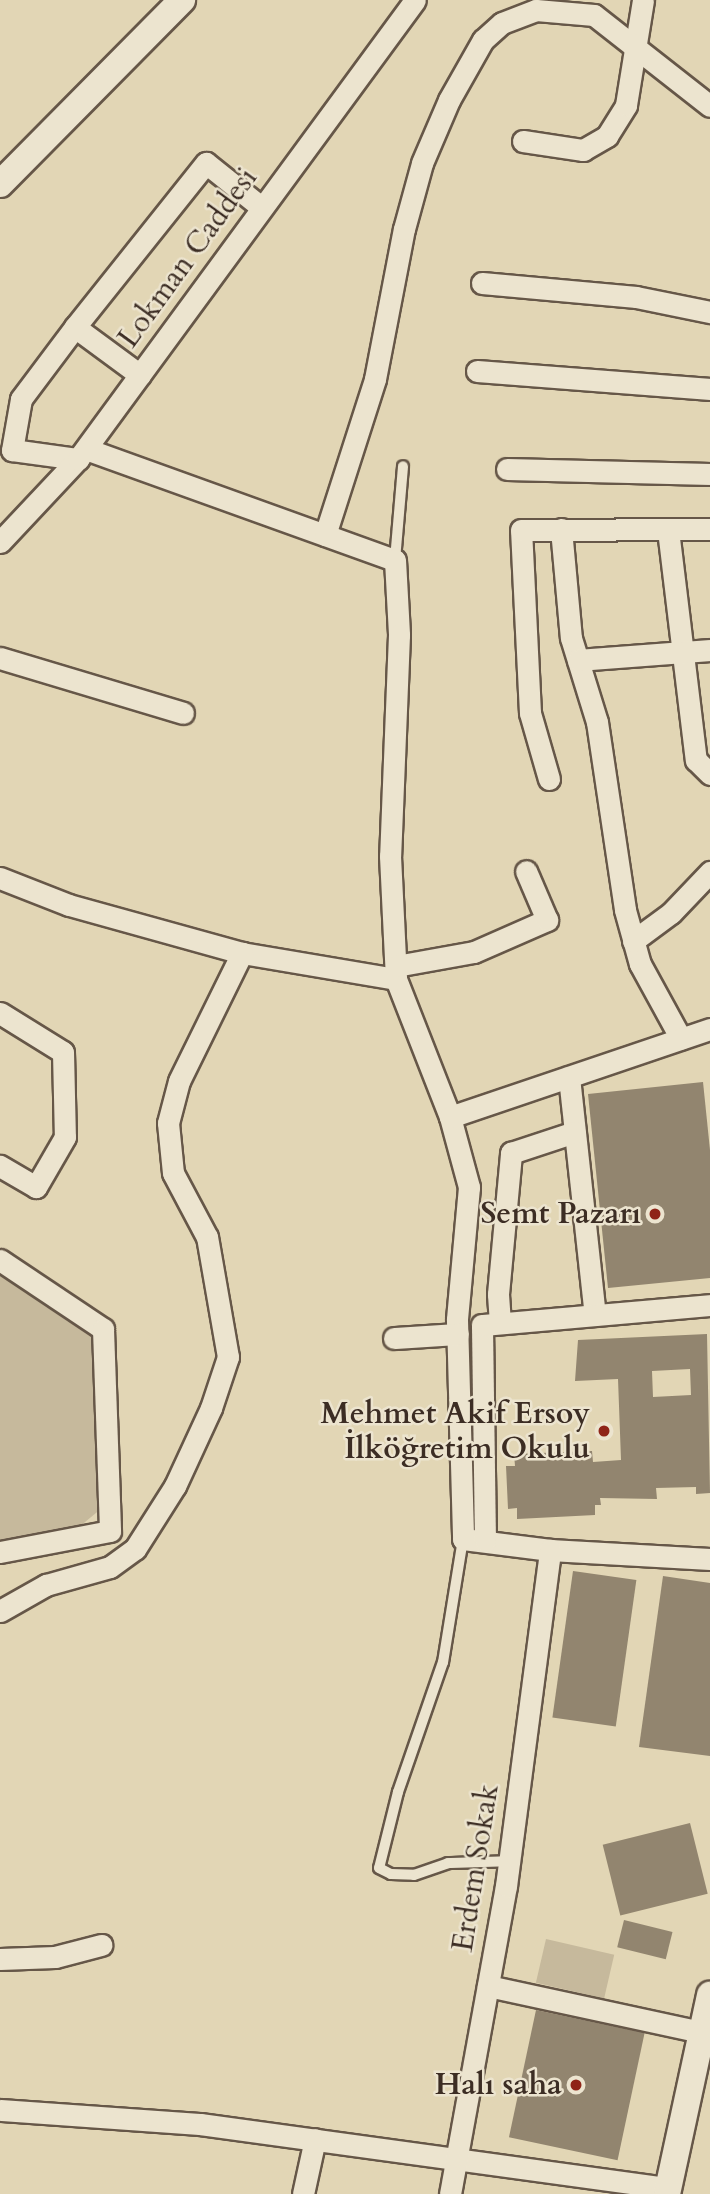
<!DOCTYPE html>
<html>
<head>
<meta charset="utf-8">
<style>
	body { margin:0 }
	#map { position:relative; width:710px; height:2194px; overflow:hidden; background:#e2d6b5; font-family:Cardo,serif }
	div>[style] { position:absolute }
	[style*='--x'] { left:calc(var(--x)*1px); top:calc(var(--y)*1px); width:calc(var(--w)*1px); rotate:calc(var(--a)*1deg) }
	.green>* { inset:0; background:#c6b99c; transform-origin:0 0 }
	.building>* { inset:0; background:#92856f; transform-origin:0 0 }
	.roads { filter:drop-shadow(2px 0 #665748) drop-shadow(-2px 0 #665748) drop-shadow(0 2px #665748) drop-shadow(0 -2px #665748) }
	.service>* { height:10px; margin:-5px; padding:0 5px; transform-origin:5px; border-radius:5px; background:#ece4cf }
	.minor>* { height:21px; margin:-10.5px; padding:0 10.5px; transform-origin:10.5px; border-radius:10.5px; background:#ece4cf }
	.tertiary>* { height:26px; margin:-13px; padding:0 13px; transform-origin:13px; border-radius:13px; background:#ece4cf }
	.dots>* { width:19px; height:19px; translate:-50% -50%; box-sizing:border-box; border:4px solid #ece4cf; border-radius:50% }
	span { translate:-50% -50%; white-space:nowrap; text-align:center; line-height:1.15; -webkit-text-stroke:5px #ece4cf; paint-order:stroke }
	.street-label { font-size:30px; color:#3c2d24 }
	.poi-label { font-size:30px; color:#3c2d24; font-weight:700 }
	.right { translate:-100% -50%; text-align:right }
</style>
</head>
<body>
<div id="map">
	<div class="green">
		<div style="clip-path:polygon(0 1268px,92px 1334px,96px 1343px,102px 1508px,79px 1527px,0 1544px)"></div>
		<div style="left:546px;top:1939px;width:70px;height:45px;rotate:13deg"></div>
	</div>
	<div class="building">
		<div style="clip-path:polygon(703px 1082px,710px 1150px,710px 1278px,608px 1288px,588px 1094px)"></div>
		<div style="clip-path:polygon(evenodd,707px 1334px,710px 1493px,696px 1494px,696px 1487px,656px 1488px,657px 1499px,600px 1498px,601px 1505px,595px 1505px,595px 1515px,517px 1519px,517px 1508px,508px 1509px,506px 1466px,515px 1466px,514px 1454px,592px 1451px,593px 1462px,621px 1460px,618px 1379px,575px 1381px,578px 1340px,707px 1334px,690px 1369px,691px 1395px,653px 1397px,652px 1371px,690px 1369px)"></div>
		<div style="left:573px;top:1571px;width:64px;height:148px;rotate:8deg"></div>
		<div style="clip-path:polygon(663px 1576px,710px 1583px,710px 1756px,639px 1747px)"></div>
		<div style="left:690px;top:1823px;width:73px;height:90px;rotate:76deg"></div>
		<div style="left:624px;top:1920px;width:50px;height:28px;rotate:14deg"></div>
		<div style="left:536px;top:2010px;width:111px;height:130px;rotate:12deg"></div>
	</div>
	<div class="roads">
		<div class="service">
			<div style="--x:395;--y:560;--w:94;--a:-85.1"></div>
			<div style="--x:463;--y:1539;--w:125;--a:99.2"></div>
			<div style="--x:443;--y:1662;--w:138;--a:109.1"></div>
			<div style="--x:398;--y:1792;--w:78;--a:104"></div>
			<div style="--x:379;--y:1868;--w:13;--a:27"></div>
			<div style="--x:391;--y:1874;--w:23;--a:2"></div>
			<div style="--x:414;--y:1875;--w:36;--a:-19"></div>
			<div style="--x:448;--y:1863;--w:62;--a:-1.8"></div>
		</div>
		<div class="minor">
			<div style="--x:523;--y:141;--w:61;--a:8.5"></div>
			<div style="--x:583;--y:150;--w:28;--a:-30"></div>
			<div style="--x:607;--y:136;--w:36;--a:-58"></div>
			<div style="--x:626;--y:105;--w:106;--a:-80.8"></div>
			<div style="--x:482;--y:283;--w:155;--a:5.2"></div>
			<div style="--x:636;--y:297;--w:76;--a:11.5"></div>
			<div style="--x:75;--y:327;--w:90;--a:126.9"></div>
			<div style="--x:21;--y:399;--w:52;--a:100"></div>
			<div style="--x:12;--y:450;--w:67;--a:7.8"></div>
			<div style="--x:477;--y:371;--w:234;--a:4.4"></div>
			<div style="--x:140;--y:375;--w:81;--a:-143.6"></div>
			<div style="--x:75;--y:327;--w:210;--a:-51.4"></div>
			<div style="--x:206;--y:163;--w:70;--a:38.7"></div>
			<div style="--x:86;--y:449;--w:328;--a:19.8"></div>
			<div style="--x:395;--y:560;--w:75;--a:86.9"></div>
			<div style="--x:399;--y:635;--w:221;--a:92.3"></div>
			<div style="--x:390;--y:856;--w:123;--a:87.2"></div>
			<div style="--x:396;--y:979;--w:148;--a:68.6"></div>
			<div style="--x:450;--y:1117;--w:73;--a:74.8"></div>
			<div style="--x:469;--y:1187;--w:134;--a:95.2"></div>
			<div style="--x:457;--y:1320;--w:219;--a:88.4"></div>
			<div style="--x:463;--y:1539;--w:88;--a:7.2"></div>
			<div style="--x:550;--y:1550;--w:160;--a:3.2"></div>
			<div style="--x:507;--y:469;--w:203;--a:1.4"></div>
			<div style="--x:561;--y:529;--w:109;--a:84.8"></div>
			<div style="--x:571;--y:638;--w:88;--a:72.8"></div>
			<div style="--x:597;--y:722;--w:190;--a:81.5"></div>
			<div style="--x:625;--y:910;--w:56;--a:74.5"></div>
			<div style="--x:640;--y:964;--w:85;--a:61.3"></div>
			<div style="--x:668;--y:530;--w:232;--a:83.1"></div>
			<div style="--x:696;--y:760;--w:20;--a:45"></div>
			<div style="--x:325;--y:535;--w:164;--a:-72.2"></div>
			<div style="--x:375;--y:379;--w:153;--a:-79.1"></div>
			<div style="--x:404;--y:229;--w:68;--a:-74.7"></div>
			<div style="--x:422;--y:163;--w:69;--a:-66.8"></div>
			<div style="--x:449;--y:100;--w:69;--a:-60.5"></div>
			<div style="--x:483;--y:40;--w:25;--a:-42"></div>
			<div style="--x:502;--y:23;--w:36;--a:-21"></div>
			<div style="--x:536;--y:10;--w:58;--a:4.9"></div>
			<div style="--x:594;--y:15;--w:147;--a:38.1"></div>
			<div style="--x:0;--y:542;--w:114;--a:-46.8"></div>
			<div style="--x:78;--y:459;--w:569;--a:-53.71"></div>
			<div style="--x:0;--y:658;--w:191;--a:16.7"></div>
			<div style="--x:578;--y:660;--w:132;--a:-4.3"></div>
			<div style="--x:549;--y:779;--w:69;--a:-106.1"></div>
			<div style="--x:530;--y:713;--w:183;--a:-92.8"></div>
			<div style="--x:521;--y:530;--w:189;--a:-0.3"></div>
			<div style="--x:0;--y:878;--w:74;--a:21.4"></div>
			<div style="--x:69;--y:905;--w:180;--a:15.5"></div>
			<div style="--x:242;--y:953;--w:156;--a:9.6"></div>
			<div style="--x:633;--y:941;--w:47;--a:-36.4"></div>
			<div style="--x:671;--y:913;--w:57;--a:-46.4"></div>
			<div style="--x:396;--y:966;--w:79;--a:-10.2"></div>
			<div style="--x:474;--y:952;--w:80;--a:-23.7"></div>
			<div style="--x:547;--y:920;--w:53;--a:-113.2"></div>
			<div style="--x:0;--y:1013;--w:74;--a:31.8"></div>
			<div style="--x:63;--y:1052;--w:85;--a:88.7"></div>
			<div style="--x:65;--y:1137;--w:58;--a:120.1"></div>
			<div style="--x:36;--y:1187;--w:42;--a:-149.7"></div>
			<div style="--x:569;--y:1077;--w:239;--a:83.8"></div>
			<div style="--x:450;--y:1117;--w:274;--a:-18.7"></div>
			<div style="--x:0;--y:1260;--w:124;--a:33.8"></div>
			<div style="--x:103;--y:1329;--w:202;--a:88"></div>
			<div style="--x:110;--y:1531;--w:112;--a:169.2"></div>
			<div style="--x:500;--y:1323;--w:29;--a:-94"></div>
			<div style="--x:498;--y:1294;--w:142;--a:-84.7"></div>
			<div style="--x:511;--y:1153;--w:67;--a:-18.2"></div>
			<div style="--x:394;--y:1338;--w:64;--a:-3.6"></div>
			<div style="--x:485;--y:1541;--w:216;--a:-90.8"></div>
			<div style="--x:482;--y:1325;--w:229;--a:-5"></div>
			<div style="--x:0;--y:1611;--w:53;--a:-29.5"></div>
			<div style="--x:46;--y:1585;--w:66;--a:-15.7"></div>
			<div style="--x:110;--y:1567;--w:31;--a:-36"></div>
			<div style="--x:135;--y:1549;--w:75;--a:-57.6"></div>
			<div style="--x:175;--y:1486;--w:86;--a:-65.2"></div>
			<div style="--x:211;--y:1408;--w:54;--a:-71.6"></div>
			<div style="--x:228;--y:1357;--w:122;--a:-99.9"></div>
			<div style="--x:207;--y:1237;--w:72;--a:-118"></div>
			<div style="--x:173;--y:1173;--w:50;--a:-95.7"></div>
			<div style="--x:168;--y:1123;--w:43;--a:-75.3"></div>
			<div style="--x:179;--y:1081;--w:143;--a:-63.8"></div>
			<div style="--x:0;--y:1959;--w:55;--a:-2.1"></div>
			<div style="--x:55;--y:1957;--w:48;--a:-14.6"></div>
			<div style="--x:488;--y:1986;--w:218;--a:12.2"></div>
			<div style="--x:0;--y:2110;--w:200;--a:4"></div>
			<div style="--x:200;--y:2124;--w:472;--a:7.8"></div>
			<div style="--x:303;--y:2194;--w:56;--a:-77.7"></div>
			<div style="--x:450;--y:2194;--w:313;--a:-79.7"></div>
			<div style="--x:506;--y:1886;--w:339;--a:-82.5"></div>
		</div>
		<div class="tertiary">
			<div style="--x:0;--y:184;--w:259;--a:-45.3"></div>
			<div style="--x:667;--y:2194;--w:204;--a:-77.8"></div>
		</div>
	</div>
	<div class="dots">
		<div style="left:655px;top:1214px;background:#8f2418"></div>
		<div style="left:604px;top:1431px;background:#8f2418"></div>
		<div style="left:576px;top:2085px;background:#8f2418"></div>
	</div>
	<div class="street-label">
		<span style="left:188px;top:258px;rotate:-54deg">Lokman Caddesi</span>
		<span style="left:476px;top:1868px;rotate:-81deg">Erdem Sokak</span>
	</div>
	<div class="poi-label">
		<span class="right" style="left:641px;top:1214px">Semt Pazarı</span>
		<span class="right" style="left:590px;top:1431px">Mehmet Akif Ersoy<br>İlköğretim Okulu</span>
		<span class="right" style="left:562px;top:2085px">Halı saha</span>
	</div>
</div>
</body>
</html>
